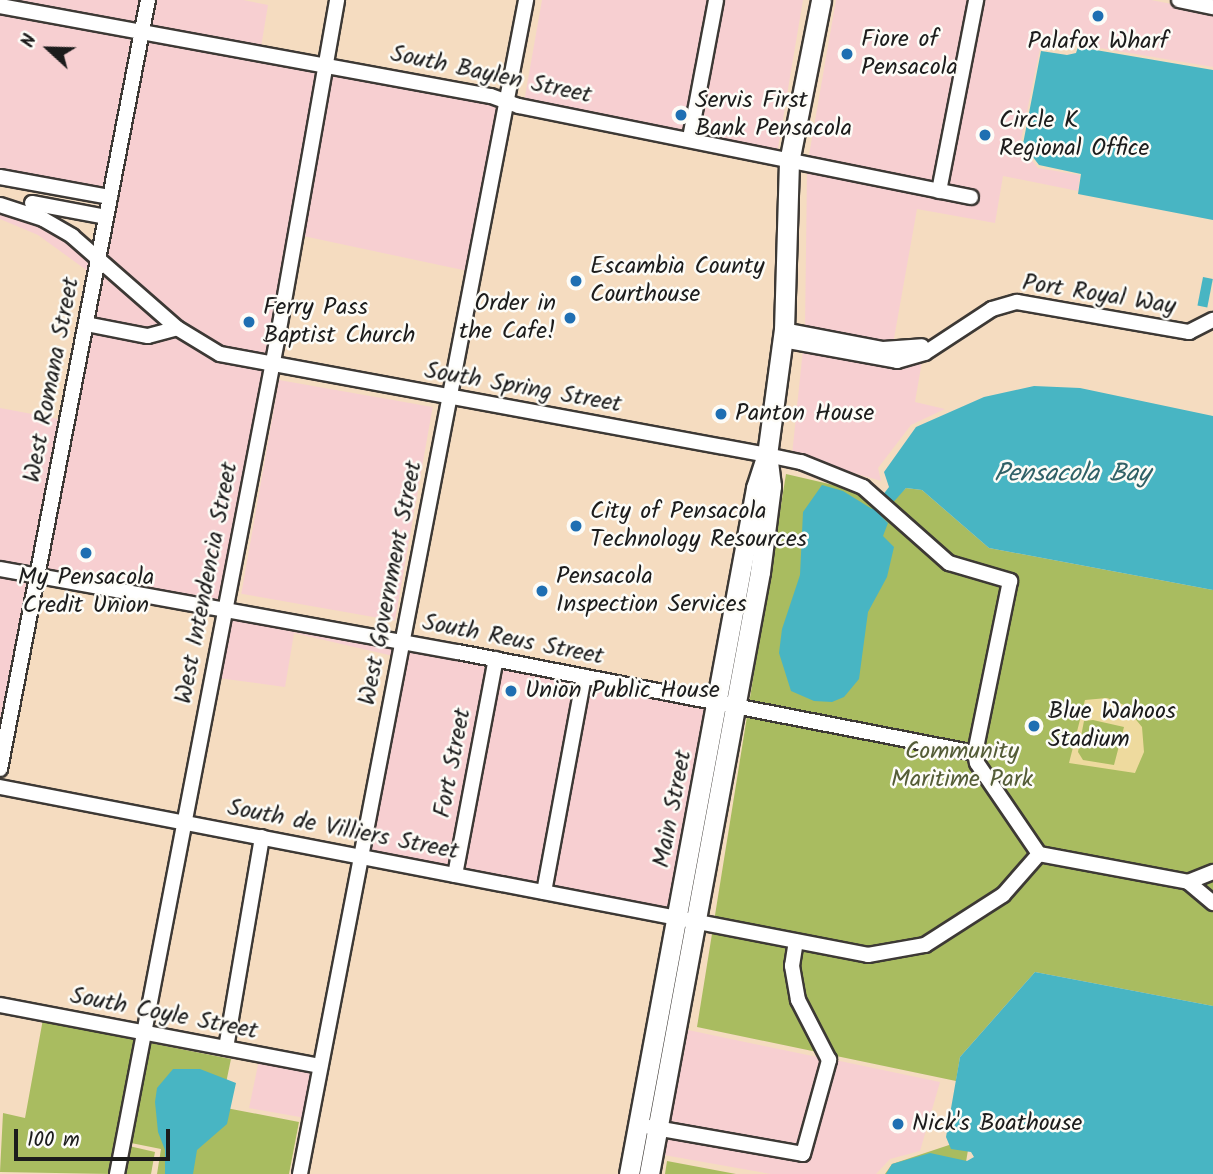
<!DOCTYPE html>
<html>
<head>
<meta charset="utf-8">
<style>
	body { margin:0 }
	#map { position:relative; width:1213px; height:1174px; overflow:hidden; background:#f5dcc0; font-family:Kalam,sans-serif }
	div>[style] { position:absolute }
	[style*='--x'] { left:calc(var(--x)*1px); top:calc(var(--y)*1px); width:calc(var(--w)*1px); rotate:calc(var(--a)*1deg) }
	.built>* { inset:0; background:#f7cfd1; transform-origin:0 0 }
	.green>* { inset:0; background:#a9bc60 }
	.sand>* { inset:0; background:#eeda9e }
	.water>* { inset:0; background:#48b5c3; transform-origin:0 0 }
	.roads { filter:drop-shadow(2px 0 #3d3935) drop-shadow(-2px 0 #3d3935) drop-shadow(0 2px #3d3935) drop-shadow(0 -2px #3d3935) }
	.minor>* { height:14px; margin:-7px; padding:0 7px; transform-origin:7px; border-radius:7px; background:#fff }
	.major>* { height:19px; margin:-9.5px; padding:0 9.5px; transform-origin:9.5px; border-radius:9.5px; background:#fff }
	.dots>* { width:19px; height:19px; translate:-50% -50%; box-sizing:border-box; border:4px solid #fdfcf7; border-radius:50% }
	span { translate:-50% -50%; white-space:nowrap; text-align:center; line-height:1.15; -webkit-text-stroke:5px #fdfcf7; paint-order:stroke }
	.poi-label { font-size:24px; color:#1c1c1c }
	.left { translate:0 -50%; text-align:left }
	.right { translate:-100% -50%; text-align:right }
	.street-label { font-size:24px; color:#1c1c1c }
	.park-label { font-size:24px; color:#545c37 }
	.water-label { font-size:26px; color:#306167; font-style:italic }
	.north { position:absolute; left:14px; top:14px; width:70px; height:70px; -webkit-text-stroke:5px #fdfcf7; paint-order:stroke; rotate:292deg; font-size:19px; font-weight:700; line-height:28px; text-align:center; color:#1c1c1c }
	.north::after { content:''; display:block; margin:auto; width:24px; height:32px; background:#1c1c1c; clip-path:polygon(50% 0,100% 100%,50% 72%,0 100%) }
	.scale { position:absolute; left:14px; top:1129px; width:156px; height:32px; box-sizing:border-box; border:4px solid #1c1c1c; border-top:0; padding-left:9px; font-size:21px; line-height:24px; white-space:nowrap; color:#1c1c1c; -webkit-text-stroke:5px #fdfcf7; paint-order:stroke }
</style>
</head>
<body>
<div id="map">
	<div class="built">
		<div style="clip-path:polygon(0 0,142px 0,137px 25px)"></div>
		<div style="clip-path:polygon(154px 0,243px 0,268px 5px,261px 47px,149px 27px)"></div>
		<div style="clip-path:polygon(542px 0,710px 0,685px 132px,524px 102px)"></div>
		<div style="clip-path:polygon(722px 0,803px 0,777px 154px,697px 135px)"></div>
		<div style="clip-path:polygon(836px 0,970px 0,934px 184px,808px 161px)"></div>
		<div style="clip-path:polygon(982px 0,1151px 0,1213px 12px,1213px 67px,1075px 44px,1040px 49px,1020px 145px,1038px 168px,1080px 175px,1078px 191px,1003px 176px,995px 223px,917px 209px,893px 344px,805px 329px,807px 171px,976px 203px,977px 193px,946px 187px)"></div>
		<div style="clip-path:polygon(0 11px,135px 35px,105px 190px,0 171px)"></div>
		<div style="clip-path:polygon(147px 37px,318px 68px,267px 358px,222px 349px,194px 335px,105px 257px)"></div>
		<div style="left:330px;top:70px;width:174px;height:168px;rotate:12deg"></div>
		<div style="clip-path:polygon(0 210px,60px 234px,92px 260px,32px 570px,0 564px,0 408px,59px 419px,89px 272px,38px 235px,0 219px)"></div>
		<div style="clip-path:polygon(102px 269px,167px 327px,148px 331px,93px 320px)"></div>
		<div style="clip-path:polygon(91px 330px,149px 341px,177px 335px,218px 358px,265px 368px,220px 605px,44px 573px)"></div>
		<div style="clip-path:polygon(803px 349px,922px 361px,915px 402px,945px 409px,911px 425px,878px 468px,881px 481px,792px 455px)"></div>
		<div style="left:279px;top:380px;width:156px;height:217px;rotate:10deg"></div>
		<div style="clip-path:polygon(0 575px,30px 581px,0 738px)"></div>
		<div style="clip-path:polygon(230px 618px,395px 646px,393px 656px,294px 633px,285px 687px,218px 678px)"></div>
		<div style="left:407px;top:648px;width:173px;height:209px;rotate:11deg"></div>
		<div style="left:589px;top:683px;width:118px;height:208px;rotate:10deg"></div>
		<div style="clip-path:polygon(688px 1030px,822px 1058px,819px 1084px,805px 1113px,798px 1147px,670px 1124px)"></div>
		<div style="clip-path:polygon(259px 1060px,314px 1070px,304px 1122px,300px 1117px,249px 1108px)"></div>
		<div style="clip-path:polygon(835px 1060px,940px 1082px,920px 1151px,890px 1159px,876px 1174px,771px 1174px,664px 1155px,668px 1134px,809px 1160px)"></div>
	</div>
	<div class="green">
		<div style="clip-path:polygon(786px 474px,894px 499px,906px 488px,922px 490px,989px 548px,1213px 590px,1213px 1006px,1035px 972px,960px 1057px,956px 1081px,697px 1027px)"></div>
		<div style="clip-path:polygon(43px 1019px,137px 1037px,111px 1174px,0 1172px,3px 1113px,25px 1118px)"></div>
		<div style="clip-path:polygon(150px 1043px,231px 1059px,221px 1107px,299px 1122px,289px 1174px,157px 1174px,161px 1149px,131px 1143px)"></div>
		<div style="clip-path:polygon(970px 1138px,964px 1174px,885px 1174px,892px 1164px)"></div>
		<div style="clip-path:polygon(129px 1146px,155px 1152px,151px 1174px,123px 1174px)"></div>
		<div style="clip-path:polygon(667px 1161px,736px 1174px,665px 1174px)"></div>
	</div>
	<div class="sand">
		<div style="clip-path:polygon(evenodd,1107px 698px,1124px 705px,1142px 727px,1144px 752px,1135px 773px,1069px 763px,1085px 700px,1107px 698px,1093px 720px,1124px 727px,1114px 765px,1083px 760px,1078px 752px,1084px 721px,1093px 720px)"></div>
	</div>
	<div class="water">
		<div style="clip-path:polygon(1078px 47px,1213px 70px,1213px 220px,1078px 194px,1081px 174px,1039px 165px,1023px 144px,1041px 51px,1067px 55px,1076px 53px)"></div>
		<div style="left:1203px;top:277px;width:10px;height:29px;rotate:11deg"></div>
		<div style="clip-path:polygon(1034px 386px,1080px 388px,1213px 416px,1213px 590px,989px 548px,922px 490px,906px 488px,881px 516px,888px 523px,883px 536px,894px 547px,887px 577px,868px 612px,859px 679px,844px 697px,832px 702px,814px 701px,791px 691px,779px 653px,782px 629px,800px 575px,803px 512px,822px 485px,843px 491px,872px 509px,889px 487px,884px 472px,916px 427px,984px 397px)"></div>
		<div style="clip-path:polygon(1035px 972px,1213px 1006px,1213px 1174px,886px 1174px,892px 1164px,930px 1153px,967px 1161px,974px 1157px,971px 1152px,951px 1149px,946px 1137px,960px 1057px)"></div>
		<div style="clip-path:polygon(173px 1069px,200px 1069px,236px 1083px,227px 1124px,197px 1150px,193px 1174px,165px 1174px,165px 1150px,158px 1132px,155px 1102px,157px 1088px)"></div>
	</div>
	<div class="roads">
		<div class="minor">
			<div style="--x:1179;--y:0;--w:35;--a:12"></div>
			<div style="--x:0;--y:6;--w:499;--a:10.4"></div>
			<div style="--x:491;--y:96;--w:30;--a:20"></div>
			<div style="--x:519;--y:106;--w:461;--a:11.4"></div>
			<div style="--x:690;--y:138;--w:140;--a:-79.3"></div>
			<div style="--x:0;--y:177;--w:112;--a:10.3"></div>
			<div style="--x:939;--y:191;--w:195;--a:-79"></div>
			<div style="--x:32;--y:203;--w:75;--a:10.7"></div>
			<div style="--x:0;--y:205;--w:45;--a:18"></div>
			<div style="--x:43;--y:219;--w:34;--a:30"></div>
			<div style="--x:72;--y:236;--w:140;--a:41.2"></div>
			<div style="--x:177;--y:328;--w:50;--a:31.2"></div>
			<div style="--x:220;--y:354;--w:556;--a:10.46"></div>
			<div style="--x:767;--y:455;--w:35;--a:12"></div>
			<div style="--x:801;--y:462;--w:67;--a:22"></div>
			<div style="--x:863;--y:487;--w:115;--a:41.5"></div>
			<div style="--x:949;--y:563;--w:64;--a:16.4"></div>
			<div style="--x:1010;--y:581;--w:176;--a:101.5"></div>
			<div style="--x:975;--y:753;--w:10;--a:79"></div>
			<div style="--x:977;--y:763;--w:110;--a:55.7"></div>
			<div style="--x:86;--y:324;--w:63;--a:11"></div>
			<div style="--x:148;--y:336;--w:30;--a:-15"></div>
			<div style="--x:784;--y:330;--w:101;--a:10.9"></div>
			<div style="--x:883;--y:349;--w:39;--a:-4"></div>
			<div style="--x:783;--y:340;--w:116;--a:10.4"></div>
			<div style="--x:897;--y:361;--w:29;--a:-16"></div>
			<div style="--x:925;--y:353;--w:80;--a:-33.3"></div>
			<div style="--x:992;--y:309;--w:26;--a:-16"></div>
			<div style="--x:1017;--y:302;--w:175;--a:9.9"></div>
			<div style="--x:1189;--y:332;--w:27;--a:-27"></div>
			<div style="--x:0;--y:569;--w:465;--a:10.3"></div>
			<div style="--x:458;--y:652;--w:527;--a:11.05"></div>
			<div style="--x:0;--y:769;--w:783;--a:-79.11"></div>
			<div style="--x:0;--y:787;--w:884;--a:10.95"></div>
			<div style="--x:868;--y:955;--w:58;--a:-10"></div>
			<div style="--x:925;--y:945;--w:93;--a:-32.7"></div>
			<div style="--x:1003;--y:895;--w:55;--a:-48.7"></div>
			<div style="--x:1039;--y:854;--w:152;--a:10.6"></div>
			<div style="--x:1188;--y:882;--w:33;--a:40"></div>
			<div style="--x:455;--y:875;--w:220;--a:-79.3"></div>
			<div style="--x:1188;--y:882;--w:27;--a:-22"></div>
			<div style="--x:544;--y:892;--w:219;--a:-79.5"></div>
			<div style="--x:0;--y:1005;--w:326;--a:10.8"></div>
			<div style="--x:226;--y:1048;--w:214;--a:-80.3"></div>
			<div style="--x:650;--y:1127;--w:155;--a:10"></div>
			<div style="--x:803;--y:1154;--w:98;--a:-74.5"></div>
			<div style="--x:829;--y:1060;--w:68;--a:-117.3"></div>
			<div style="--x:798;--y:1000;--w:35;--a:-100"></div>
			<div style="--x:792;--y:966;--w:25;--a:-81"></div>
			<div style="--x:117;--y:1174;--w:848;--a:-79.13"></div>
			<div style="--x:277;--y:341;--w:346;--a:-80"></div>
			<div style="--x:300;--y:1174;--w:1196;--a:-79.1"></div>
		</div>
		<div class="major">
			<div style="--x:629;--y:1174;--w:698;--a:-79.51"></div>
			<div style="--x:756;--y:488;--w:29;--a:-72"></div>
			<div style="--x:649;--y:1174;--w:612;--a:-79.55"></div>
			<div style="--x:760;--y:572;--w:87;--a:-82.7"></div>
			<div style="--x:771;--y:486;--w:31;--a:-97"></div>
			<div style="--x:767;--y:455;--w:126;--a:-82.3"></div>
			<div style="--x:784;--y:330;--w:168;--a:-88.3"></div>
			<div style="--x:789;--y:162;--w:165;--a:-78.8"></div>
		</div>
	</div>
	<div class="dots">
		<div style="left:1098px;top:16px;background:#1f6fb2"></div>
		<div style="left:847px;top:54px;background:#1f6fb2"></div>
		<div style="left:681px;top:115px;background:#1f6fb2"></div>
		<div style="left:985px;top:135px;background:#1f6fb2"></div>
		<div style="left:576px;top:281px;background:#1f6fb2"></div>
		<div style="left:570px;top:318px;background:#1f6fb2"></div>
		<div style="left:249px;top:322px;background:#1f6fb2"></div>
		<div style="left:721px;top:414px;background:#1f6fb2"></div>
		<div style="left:576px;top:526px;background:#1f6fb2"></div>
		<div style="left:86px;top:553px;background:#1f6fb2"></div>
		<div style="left:542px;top:591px;background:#1f6fb2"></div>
		<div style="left:511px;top:691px;background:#1f6fb2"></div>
		<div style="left:1034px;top:726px;background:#1f6fb2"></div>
		<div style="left:898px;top:1124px;background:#1f6fb2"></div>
	</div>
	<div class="poi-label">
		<span class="left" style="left:861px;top:54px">Fiore of<br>Pensacola</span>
		<span style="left:1098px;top:42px">Palafox Wharf</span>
		<span class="left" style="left:695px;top:115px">Servis First<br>Bank Pensacola</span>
		<span class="left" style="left:999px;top:135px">Circle K<br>Regional Office</span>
		<span class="left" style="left:590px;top:281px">Escambia County<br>Courthouse</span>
		<span class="right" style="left:556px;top:318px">Order in<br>the Cafe!</span>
		<span class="left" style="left:263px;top:322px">Ferry Pass<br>Baptist Church</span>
		<span class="left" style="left:735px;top:414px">Panton House</span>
		<span class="left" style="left:590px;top:526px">City of Pensacola<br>Technology Resources</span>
		<span class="left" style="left:556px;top:591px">Pensacola<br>Inspection Services</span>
		<span style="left:86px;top:592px">My Pensacola<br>Credit Union</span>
		<span class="left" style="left:525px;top:691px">Union Public House</span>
		<span class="left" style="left:1048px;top:726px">Blue Wahoos<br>Stadium</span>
		<span class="left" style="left:912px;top:1124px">Nick's Boathouse</span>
	</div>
	<div class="street-label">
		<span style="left:491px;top:75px;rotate:12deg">South Baylen Street</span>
		<span style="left:1099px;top:295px;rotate:9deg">Port Royal Way</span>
		<span style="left:52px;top:380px;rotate:-79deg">West Romana Street</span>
		<span style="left:523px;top:388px;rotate:10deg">South Spring Street</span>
		<span style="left:207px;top:583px;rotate:-79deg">West Intendencia Street</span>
		<span style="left:391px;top:583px;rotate:-79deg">West Government Street</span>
		<span style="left:513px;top:640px;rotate:11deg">South Reus Street</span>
		<span style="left:453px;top:763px;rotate:-79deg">Fort Street</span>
		<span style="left:673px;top:809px;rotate:-79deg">Main Street</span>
		<span style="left:343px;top:830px;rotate:11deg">South de Villiers Street</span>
		<span style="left:164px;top:1014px;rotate:11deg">South Coyle Street</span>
	</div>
	<div class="park-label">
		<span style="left:962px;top:766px">Community<br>Maritime Park</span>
	</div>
	<div class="water-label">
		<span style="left:1072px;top:475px">Pensacola Bay</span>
	</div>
	<div class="north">N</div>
	<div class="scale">100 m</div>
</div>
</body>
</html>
